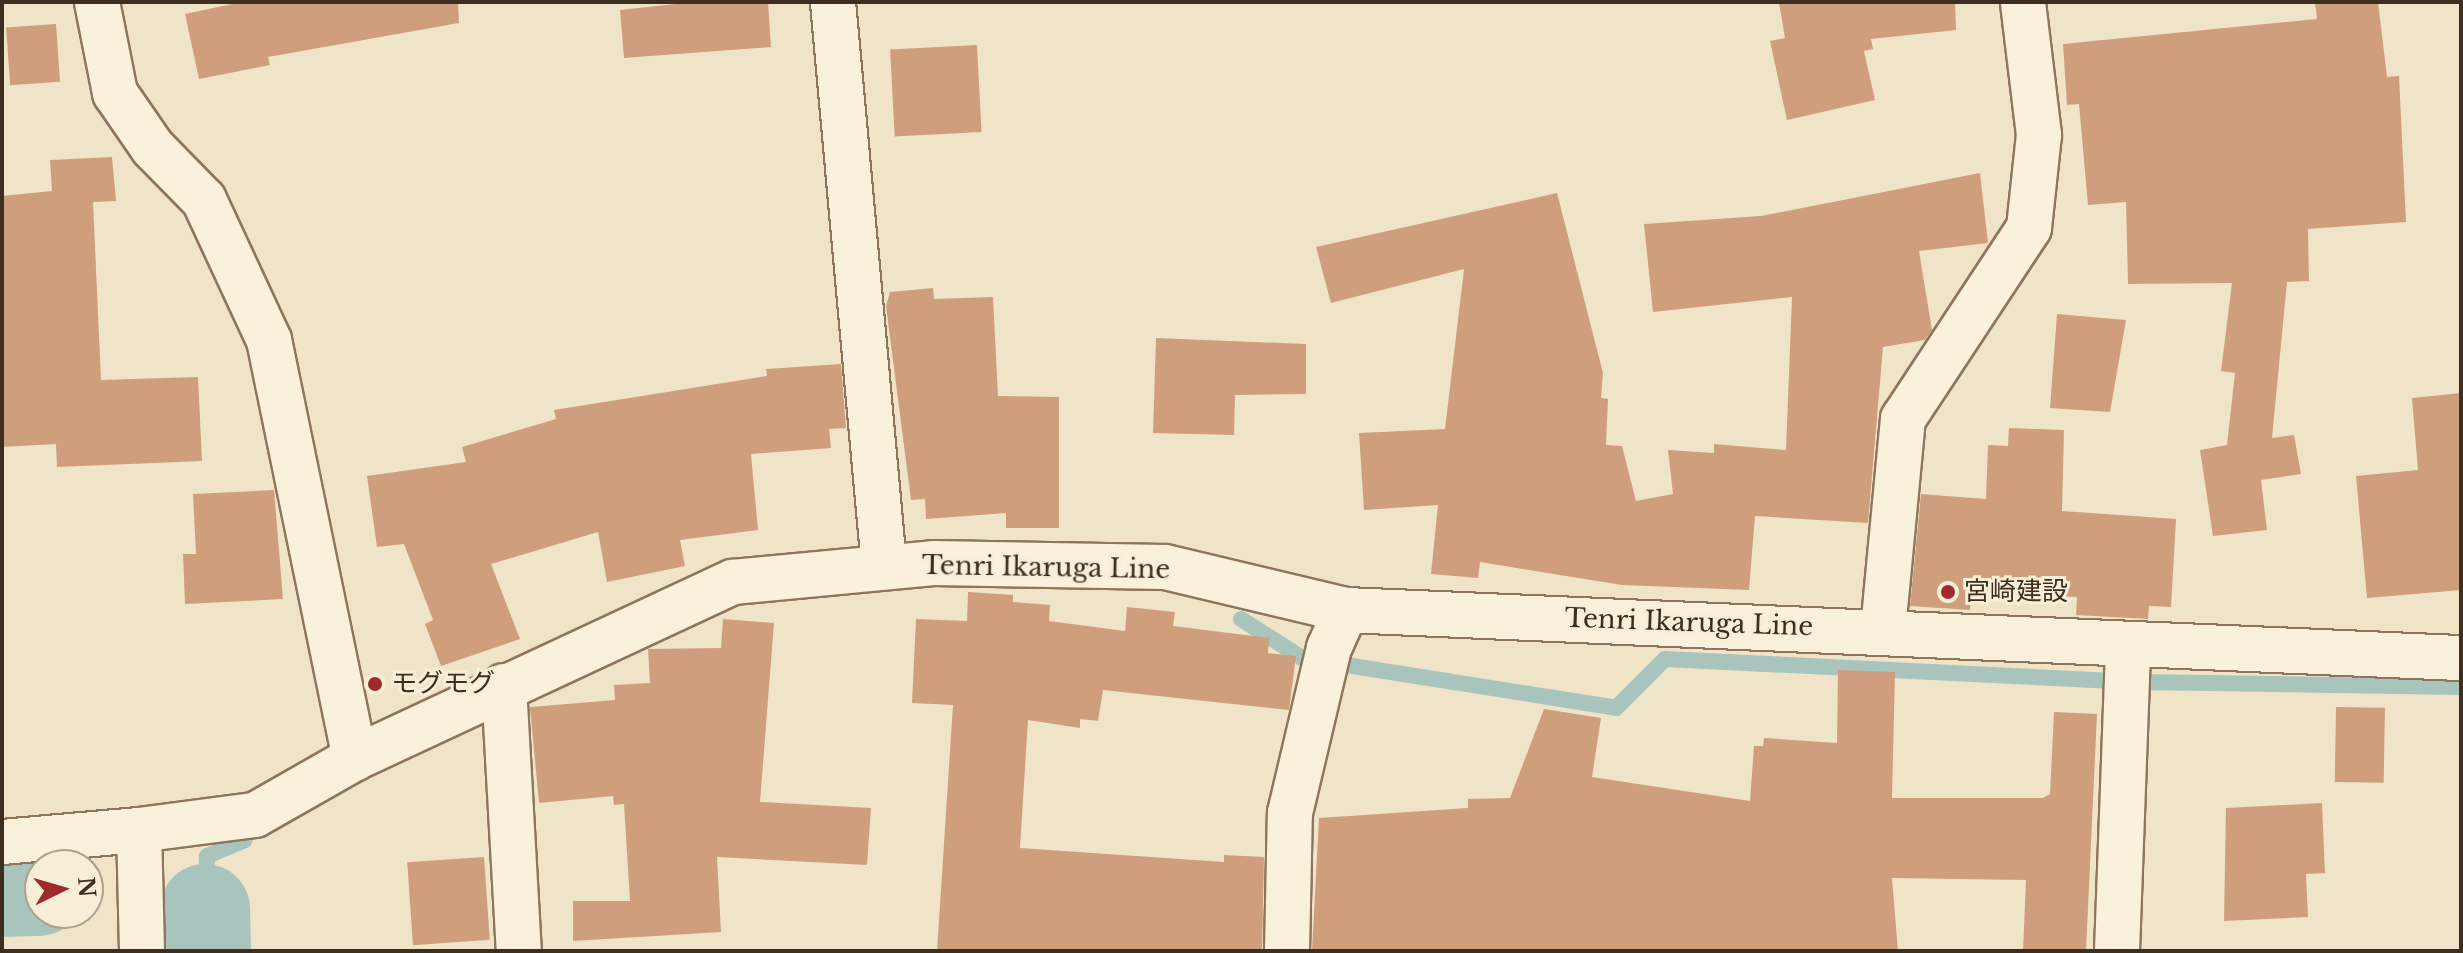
<!DOCTYPE html>
<html>
<head>
<meta charset="utf-8">
<style>
	body { margin:0 }
	#map { position:relative; width:2463px; height:953px; overflow:hidden; background:#f0e4c8; font-family:"Libre Baskerville","Noto Sans JP",serif }
	div>[style] { position:absolute }
	[style*='--x'] { left:calc(var(--x)*1px); top:calc(var(--y)*1px); width:calc(var(--w)*1px); rotate:calc(var(--a)*1deg) }
	.stream>* { height:16px; margin:-8px; padding:0 8px; transform-origin:8px; border-radius:8px; background:#a9c4bc }
	.river>* { height:90px; margin:-45px; padding:0 45px; transform-origin:45px; border-radius:45px; background:#a9c4bc }
	.building>* { inset:0; background:#cf9f7d; transform-origin:0 0 }
	.roads { filter:drop-shadow(2px 0 #8d765c) drop-shadow(-2px 0 #8d765c) drop-shadow(0 2px #8d765c) drop-shadow(0 -2px #8d765c) }
	.street>* { height:44px; margin:-22px; padding:0 22px; transform-origin:22px; border-radius:22px; background:#faf1dc }
	.secondary>* { height:44px; margin:-22px; padding:0 22px; transform-origin:22px; border-radius:22px; background:#faf1dc }
	.dots>* { width:22px; height:22px; translate:-50% -50%; box-sizing:border-box; border:4px solid #f7eed8; border-radius:50% }
	span { translate:-50% -50%; white-space:nowrap; text-align:center; line-height:1.15; -webkit-text-stroke:6px #f7eed8; paint-order:stroke }
	.street-label { font-size:26px; color:#3d2e20 }
	.poi-label { font-size:26px; color:#3d2e20 }
	.left { translate:0 -50%; text-align:left }
	.frame { position:absolute; inset:0; border:4px solid #3d2e20; pointer-events:none }
	.north { position:absolute; left:24px; top:849px; width:80px; height:80px; box-sizing:border-box; background:#f7eed8; border:2px solid #ada18e; border-radius:50%; rotate:85deg; font-size:22px; font-weight:700; line-height:32px; text-align:center; color:#3d2e20 }
	.north::after { content:''; display:block; margin:auto; width:28px; height:36px; background:#9e2a2b; clip-path:polygon(50% 0,100% 100%,50% 72%,0 100%) }
</style>
</head>
<body>
<div id="map">
	<div class="stream">
		<div style="--x:1241;--y:619;--w:72;--a:32.6"></div>
		<div style="--x:1302;--y:658;--w:318;--a:9"></div>
		<div style="--x:1616;--y:708;--w:69;--a:-45"></div>
		<div style="--x:1665;--y:659;--w:476;--a:2.8"></div>
		<div style="--x:2140;--y:682;--w:321;--a:0.9"></div>
		<div style="--x:205;--y:909;--w:53;--a:-87.8"></div>
		<div style="--x:207;--y:856;--w:41;--a:-22.8"></div>
	</div>
	<div class="river">
		<div style="--x:2;--y:892;--w:38;--a:-2"></div>
		<div style="--x:205;--y:909;--w:42;--a:88.6"></div>
	</div>
	<div class="building">
		<div style="clip-path:polygon(242px 2px,458px 2px,459px 23px,268px 57px,270px 65px,199px 79px,185px 14px)"></div>
		<div style="clip-path:polygon(693px 2px,768px 2px,771px 47px,624px 58px,620px 10px)"></div>
		<div style="clip-path:polygon(1779px 2px,1955px 2px,1956px 30px,1871px 39px,1873px 49px,1864px 51px,1875px 100px,1787px 120px,1770px 41px,1785px 38px)"></div>
		<div style="clip-path:polygon(2315px 2px,2378px 2px,2387px 77px,2399px 76px,2406px 222px,2308px 229px,2309px 281px,2287px 282px,2272px 438px,2294px 435px,2301px 474px,2261px 480px,2267px 530px,2213px 536px,2200px 450px,2227px 445px,2235px 373px,2221px 371px,2232px 283px,2128px 284px,2126px 202px,2088px 205px,2079px 104px,2067px 105px,2063px 44px,2317px 19px)"></div>
		<div style="left:56px;top:24px;width:58px;height:50px;rotate:86deg"></div>
		<div style="left:977px;top:45px;width:87px;height:87px;rotate:87deg"></div>
		<div style="clip-path:polygon(112px 157px,116px 201px,93px 202px,101px 380px,198px 377px,202px 461px,57px 467px,56px 444px,2px 447px,2px 196px,52px 191px,50px 160px)"></div>
		<div style="clip-path:polygon(1980px 173px,1988px 243px,1919px 251px,1932px 330px,1925px 340px,1883px 347px,1868px 523px,1755px 516px,1749px 590px,1622px 585px,1480px 562px,1478px 578px,1431px 574px,1438px 505px,1364px 510px,1359px 433px,1445px 429px,1464px 269px,1331px 303px,1316px 247px,1557px 193px,1603px 373px,1601px 398px,1608px 399px,1606px 445px,1622px 446px,1636px 501px,1673px 494px,1668px 450px,1714px 453px,1714px 444px,1786px 450px,1792px 297px,1653px 312px,1644px 224px,1761px 216px)"></div>
		<div style="clip-path:polygon(933px 288px,934px 299px,993px 297px,998px 396px,1059px 397px,1059px 528px,1006px 528px,1006px 513px,926px 519px,925px 499px,911px 500px,886px 306px,890px 292px)"></div>
		<div style="clip-path:polygon(2057px 314px,2126px 320px,2110px 412px,2050px 408px)"></div>
		<div style="clip-path:polygon(1156px 338px,1306px 344px,1306px 394px,1235px 395px,1234px 435px,1153px 433px)"></div>
		<div style="clip-path:polygon(841px 364px,846px 428px,829px 429px,831px 448px,751px 454px,758px 530px,680px 540px,685px 566px,607px 582px,598px 532px,491px 564px,520px 639px,441px 666px,425px 624px,433px 620px,404px 544px,377px 547px,367px 476px,466px 462px,462px 447px,556px 419px,554px 410px,767px 376px,766px 369px)"></div>
		<div style="clip-path:polygon(2461px 393px,2461px 590px,2367px 598px,2356px 476px,2418px 470px,2412px 398px)"></div>
		<div style="clip-path:polygon(2009px 428px,2064px 430px,2062px 511px,2176px 519px,2171px 607px,2149px 606px,2148px 619px,2076px 615px,2077px 597px,1971px 592px,1970px 610px,1910px 606px,1921px 494px,1986px 499px,1988px 445px,2008px 446px)"></div>
		<div style="clip-path:polygon(274px 490px,283px 599px,185px 604px,183px 554px,196px 554px,193px 494px)"></div>
		<div style="clip-path:polygon(968px 592px,1013px 595px,1013px 602px,1050px 605px,1049px 621px,1125px 631px,1127px 607px,1175px 612px,1173px 626px,1269px 638px,1268px 653px,1296px 656px,1289px 710px,1103px 690px,1098px 721px,1080px 719px,1080px 728px,1028px 720px,1020px 848px,1224px 862px,1224px 855px,1264px 857px,1262px 951px,937px 951px,953px 705px,912px 703px,916px 619px,967px 621px)"></div>
		<div style="clip-path:polygon(723px 619px,774px 623px,760px 802px,871px 808px,867px 865px,717px 857px,721px 932px,573px 941px,573px 901px,630px 901px,624px 804px,614px 805px,613px 796px,539px 803px,530px 707px,615px 700px,614px 685px,650px 683px,648px 649px,721px 648px)"></div>
		<div style="clip-path:polygon(1838px 670px,1895px 672px,1892px 798px,2043px 798px,2050px 794px,2054px 712px,2097px 714px,2086px 951px,2023px 951px,2026px 880px,1892px 878px,1898px 951px,1312px 951px,1319px 818px,1468px 808px,1468px 799px,1510px 798px,1544px 709px,1601px 718px,1592px 777px,1750px 801px,1754px 746px,1763px 746px,1764px 738px,1837px 743px)"></div>
		<div style="left:2336px;top:707px;width:49px;height:75px;rotate:1deg"></div>
		<div style="clip-path:polygon(2322px 803px,2325px 873px,2306px 874px,2308px 917px,2224px 921px,2226px 808px)"></div>
		<div style="left:484px;top:857px;width:83px;height:77px;rotate:86deg"></div>
	</div>
	<div class="roads">
		<div class="street">
			<div style="--x:97;--y:2;--w:93;--a:78.8"></div>
			<div style="--x:115;--y:93;--w:67;--a:55.4"></div>
			<div style="--x:153;--y:148;--w:73;--a:45.6"></div>
			<div style="--x:204;--y:200;--w:154;--a:65.1"></div>
			<div style="--x:269;--y:340;--w:427;--a:78.4"></div>
			<div style="--x:833;--y:2;--w:566;--a:84.83"></div>
			<div style="--x:1883;--y:630;--w:212;--a:-84.6"></div>
			<div style="--x:1903;--y:419;--w:229;--a:-56.6"></div>
			<div style="--x:2029;--y:228;--w:94;--a:-83.9"></div>
			<div style="--x:2039;--y:135;--w:134;--a:-96.9"></div>
			<div style="--x:504;--y:686;--w:265;--a:86.8"></div>
			<div style="--x:2;--y:842;--w:138;--a:-5"></div>
			<div style="--x:1287;--y:951;--w:138;--a:-88.8"></div>
			<div style="--x:1290;--y:813;--w:170;--a:-76.7"></div>
			<div style="--x:1329;--y:648;--w:42;--a:-65.9"></div>
			<div style="--x:2117;--y:951;--w:302;--a:-87.9"></div>
		</div>
		<div class="secondary">
			<div style="--x:142;--y:951;--w:121;--a:-91.4"></div>
			<div style="--x:139;--y:830;--w:117;--a:-7.4"></div>
			<div style="--x:255;--y:815;--w:115;--a:-29.7"></div>
			<div style="--x:355;--y:758;--w:417;--a:-25"></div>
			<div style="--x:733;--y:582;--w:201;--a:-5.4"></div>
			<div style="--x:933;--y:563;--w:232;--a:1"></div>
			<div style="--x:1165;--y:567;--w:186;--a:13.4"></div>
			<div style="--x:1346;--y:610;--w:1116;--a:2.47"></div>
		</div>
	</div>
	<div class="dots">
		<div style="left:1948px;top:592px;background:#9e2a2b"></div>
		<div style="left:375px;top:684px;background:#9e2a2b"></div>
	</div>
	<div class="street-label">
		<span style="left:1046px;top:568px;rotate:1deg">Tenri Ikaruga Line</span>
		<span style="left:1689px;top:623px;rotate:2deg">Tenri Ikaruga Line</span>
	</div>
	<div class="poi-label">
		<span class="left" style="left:1964px;top:592px">宮崎建設</span>
		<span class="left" style="left:391px;top:684px">モグモグ</span>
	</div>
	<div class="frame"></div>
	<div class="north">N</div>
</div>
</body>
</html>
